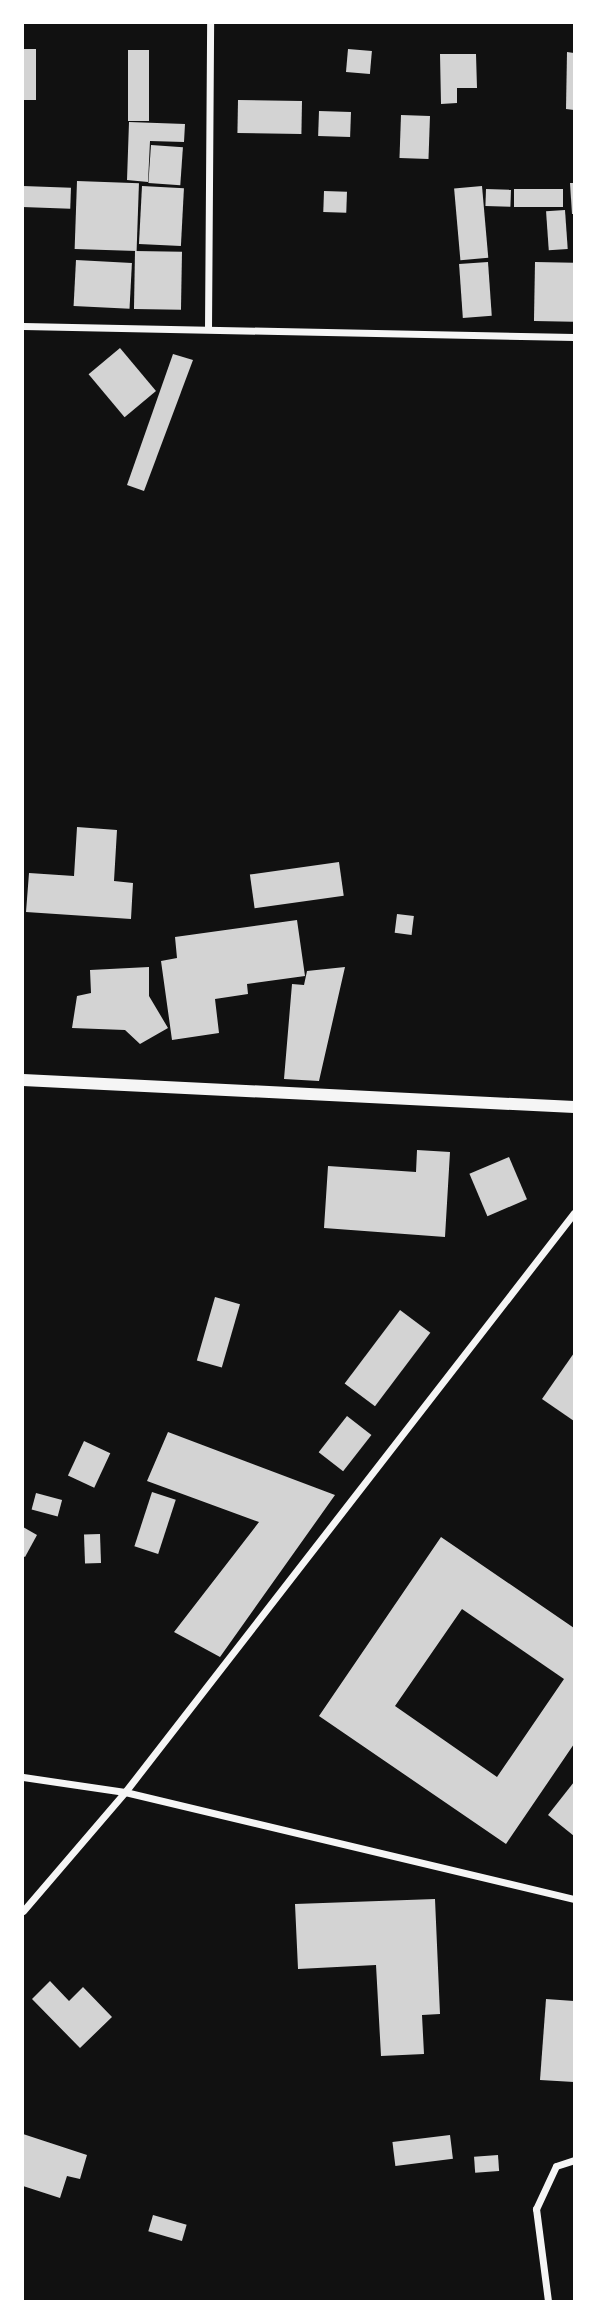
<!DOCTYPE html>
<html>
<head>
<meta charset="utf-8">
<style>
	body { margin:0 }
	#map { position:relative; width:597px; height:2324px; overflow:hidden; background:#111; font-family:Cabin,sans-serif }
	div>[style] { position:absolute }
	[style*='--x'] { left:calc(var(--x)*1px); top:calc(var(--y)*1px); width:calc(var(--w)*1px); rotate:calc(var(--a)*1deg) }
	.building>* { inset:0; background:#d3d3d3; transform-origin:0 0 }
	.minor>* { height:7px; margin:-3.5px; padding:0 3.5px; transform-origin:3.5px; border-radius:3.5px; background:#f5f5f5 }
	.tertiary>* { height:12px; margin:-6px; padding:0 6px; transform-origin:6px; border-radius:6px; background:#f5f5f5 }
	span { translate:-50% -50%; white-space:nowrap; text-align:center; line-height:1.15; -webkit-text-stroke:5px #fff; paint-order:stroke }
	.frame { position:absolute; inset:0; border:24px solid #fff; pointer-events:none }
</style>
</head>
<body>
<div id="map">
	<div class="building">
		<div style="left:23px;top:49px;width:13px;height:51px"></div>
		<div style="left:348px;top:49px;width:24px;height:23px;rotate:5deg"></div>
		<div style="left:128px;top:50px;width:21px;height:71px"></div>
		<div style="clip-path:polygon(567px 52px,574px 53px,574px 110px,566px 109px)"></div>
		<div style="clip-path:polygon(440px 54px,476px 54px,477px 88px,457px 88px,457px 103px,441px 104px)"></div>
		<div style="left:238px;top:100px;width:64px;height:33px;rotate:1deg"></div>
		<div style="left:319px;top:111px;width:32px;height:25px;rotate:2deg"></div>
		<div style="left:401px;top:115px;width:29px;height:43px;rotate:2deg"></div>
		<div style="clip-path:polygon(129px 122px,185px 124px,184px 142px,150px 141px,148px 182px,127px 180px)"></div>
		<div style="left:151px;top:145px;width:32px;height:38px;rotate:4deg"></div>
		<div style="left:77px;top:181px;width:62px;height:68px;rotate:2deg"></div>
		<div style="clip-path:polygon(570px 183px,574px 183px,574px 214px,572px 214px)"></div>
		<div style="left:23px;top:186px;width:48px;height:21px;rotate:2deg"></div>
		<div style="left:142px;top:186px;width:42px;height:58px;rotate:3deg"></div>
		<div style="left:482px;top:186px;width:72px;height:28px;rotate:85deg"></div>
		<div style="left:486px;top:189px;width:25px;height:17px;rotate:2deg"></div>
		<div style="left:514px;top:189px;width:49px;height:18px"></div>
		<div style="left:324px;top:191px;width:23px;height:21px;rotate:2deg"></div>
		<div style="left:565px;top:210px;width:39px;height:19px;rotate:86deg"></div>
		<div style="left:135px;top:251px;width:47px;height:58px;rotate:1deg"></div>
		<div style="left:76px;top:260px;width:56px;height:46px;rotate:3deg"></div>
		<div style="left:488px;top:262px;width:54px;height:29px;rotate:86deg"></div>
		<div style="left:535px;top:262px;width:39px;height:59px;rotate:1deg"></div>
		<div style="left:120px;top:348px;width:56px;height:41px;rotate:50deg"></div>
		<div style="clip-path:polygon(173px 354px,193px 360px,144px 491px,127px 485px)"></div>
		<div style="clip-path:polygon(77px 827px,117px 830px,114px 881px,133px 883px,131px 919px,26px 912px,29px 873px,74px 876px)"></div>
		<div style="left:339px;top:862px;width:34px;height:90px;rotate:82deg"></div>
		<div style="left:397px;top:914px;width:17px;height:19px;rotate:7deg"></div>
		<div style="clip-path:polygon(297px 920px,305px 976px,247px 984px,248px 994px,215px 999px,219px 1033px,172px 1040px,161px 961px,177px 958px,175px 937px)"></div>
		<div style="clip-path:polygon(149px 967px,149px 996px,168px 1028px,140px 1044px,125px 1030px,72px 1028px,77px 996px,91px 993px,90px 970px)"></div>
		<div style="clip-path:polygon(345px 967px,319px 1081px,284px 1079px,292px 984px,304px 985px,307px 971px)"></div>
		<div style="clip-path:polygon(417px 1150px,450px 1152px,445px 1237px,324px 1228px,328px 1166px,416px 1172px)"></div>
		<div style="left:509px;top:1157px;width:46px;height:43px;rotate:67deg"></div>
		<div style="left:215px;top:1297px;width:26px;height:66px;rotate:16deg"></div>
		<div style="left:400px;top:1310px;width:38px;height:92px;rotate:37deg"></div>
		<div style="clip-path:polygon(574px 1353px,574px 1421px,542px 1399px)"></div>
		<div style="left:347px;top:1416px;width:31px;height:46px;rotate:38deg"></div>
		<div style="clip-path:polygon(168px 1432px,335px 1495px,220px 1657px,174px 1632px,259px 1522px,147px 1481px)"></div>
		<div style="left:84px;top:1441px;width:29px;height:38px;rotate:25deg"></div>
		<div style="left:152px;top:1492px;width:25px;height:57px;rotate:18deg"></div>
		<div style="left:36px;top:1493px;width:27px;height:17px;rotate:15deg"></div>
		<div style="clip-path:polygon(23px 1527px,37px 1535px,25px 1557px,23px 1556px)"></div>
		<div style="left:100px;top:1534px;width:29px;height:16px;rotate:88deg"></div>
		<div style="clip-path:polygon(evenodd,441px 1537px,574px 1628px,574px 1744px,506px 1844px,319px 1716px,441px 1537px,462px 1609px,564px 1679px,497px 1777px,395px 1706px,462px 1609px)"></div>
		<div style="clip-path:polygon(574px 1782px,574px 1836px,548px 1815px)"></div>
		<div style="clip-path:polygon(435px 1899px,440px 2014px,422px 2015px,424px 2054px,381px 2056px,376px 1965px,298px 1969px,295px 1904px)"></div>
		<div style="clip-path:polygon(50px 1981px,69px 2001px,83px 1987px,112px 2017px,80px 2048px,32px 1999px)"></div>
		<div style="clip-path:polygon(546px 1999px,574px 2001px,574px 2082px,540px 2080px)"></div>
		<div style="clip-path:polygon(23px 2134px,87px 2155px,80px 2179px,67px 2176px,60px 2198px,23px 2186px)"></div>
		<div style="left:450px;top:2135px;width:24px;height:58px;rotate:83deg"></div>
		<div style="left:498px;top:2155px;width:16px;height:24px;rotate:86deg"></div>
		<div style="left:153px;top:2215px;width:35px;height:17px;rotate:16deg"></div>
	</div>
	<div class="minor">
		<div style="--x:23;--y:326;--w:551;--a:1.14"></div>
		<div style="--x:208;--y:329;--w:306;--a:-89.6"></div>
		<div style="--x:23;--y:1777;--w:103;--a:8.4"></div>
		<div style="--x:125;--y:1792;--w:462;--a:13.4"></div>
		<div style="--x:23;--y:1911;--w:157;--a:-49.4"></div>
		<div style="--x:125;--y:1792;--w:733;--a:-52.21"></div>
		<div style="--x:548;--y:2301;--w:93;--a:-97.4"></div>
		<div style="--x:536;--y:2209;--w:47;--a:-65.1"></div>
		<div style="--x:556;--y:2166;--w:19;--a:-18"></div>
	</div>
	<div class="tertiary">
		<div style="--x:23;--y:1080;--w:552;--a:2.81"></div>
	</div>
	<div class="frame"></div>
</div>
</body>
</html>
